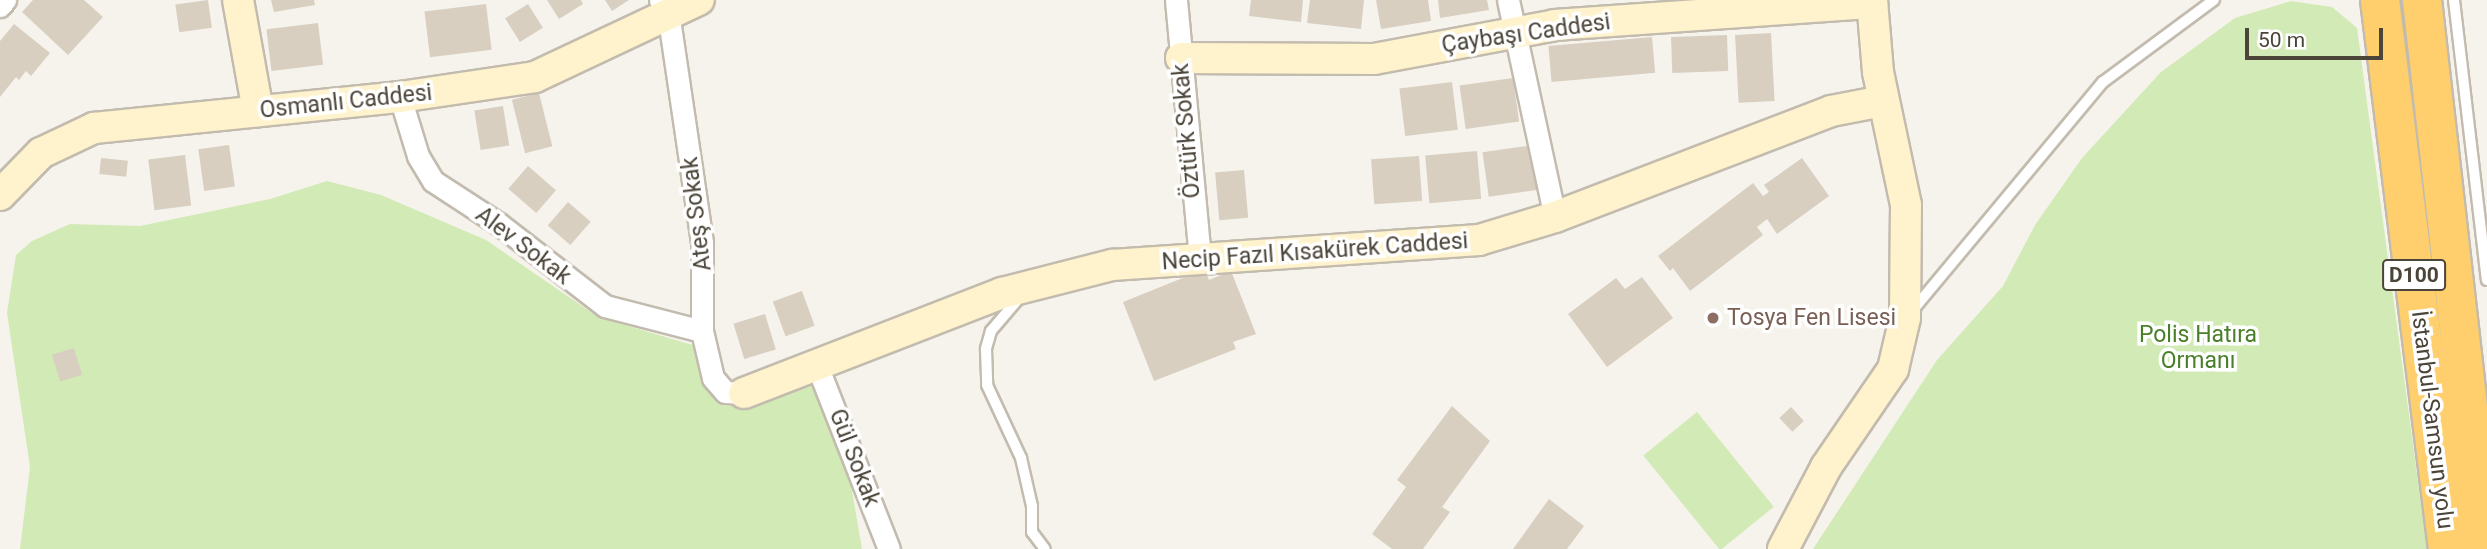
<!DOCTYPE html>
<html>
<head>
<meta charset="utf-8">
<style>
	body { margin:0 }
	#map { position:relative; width:2487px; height:549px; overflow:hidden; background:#f6f3ec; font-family:Roboto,sans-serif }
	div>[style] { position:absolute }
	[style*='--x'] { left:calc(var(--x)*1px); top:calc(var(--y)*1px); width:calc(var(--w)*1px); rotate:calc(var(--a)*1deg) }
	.green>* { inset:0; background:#d2eab5; transform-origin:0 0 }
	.building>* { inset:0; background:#d8cfc1; transform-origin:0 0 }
	.roads { filter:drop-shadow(2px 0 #c2bbae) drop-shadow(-2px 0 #c2bbae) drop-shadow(0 2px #c2bbae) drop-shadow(0 -2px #c2bbae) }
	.lane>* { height:10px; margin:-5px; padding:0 5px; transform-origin:5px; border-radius:5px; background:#fff }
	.street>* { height:21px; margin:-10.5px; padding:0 10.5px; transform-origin:10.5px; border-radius:10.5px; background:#fff }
	.secondary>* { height:30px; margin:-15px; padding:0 15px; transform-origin:15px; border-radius:15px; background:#fff3cd }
	.highway>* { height:38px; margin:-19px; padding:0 19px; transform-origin:19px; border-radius:19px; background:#ffcf6e }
	.dots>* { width:19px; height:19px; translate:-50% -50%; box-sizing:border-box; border:4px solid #fff; border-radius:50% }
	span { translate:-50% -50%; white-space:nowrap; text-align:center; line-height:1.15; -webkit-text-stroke:7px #fff; paint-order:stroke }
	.shield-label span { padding:2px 5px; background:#fff; border:2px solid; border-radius:5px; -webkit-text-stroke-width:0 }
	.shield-label { font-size:21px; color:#4b4439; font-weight:700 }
	.street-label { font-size:23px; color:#4b4439 }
	.education-label { font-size:23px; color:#785e54 }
	.left { translate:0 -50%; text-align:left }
	.park-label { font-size:23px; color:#4a7f2a }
	.scale { position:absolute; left:2245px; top:28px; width:138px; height:32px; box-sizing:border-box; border:4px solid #4b4439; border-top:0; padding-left:9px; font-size:21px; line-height:24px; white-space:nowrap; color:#4b4439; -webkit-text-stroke:5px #fff; paint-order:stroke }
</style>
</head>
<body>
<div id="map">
	<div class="green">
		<div style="clip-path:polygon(2291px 1px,2332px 7px,2357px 28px,2427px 549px,1813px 549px,1937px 360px,2003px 286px,2035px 225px,2082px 158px,2161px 72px,2235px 18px)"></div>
		<div style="clip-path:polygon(327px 181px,381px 195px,486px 240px,598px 317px,696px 346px,704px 384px,723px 405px,747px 409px,812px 382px,850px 479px,862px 549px,20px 549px,30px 467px,7px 313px,16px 255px,32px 241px,70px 224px,140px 226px,270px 199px)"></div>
		<div style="left:1697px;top:412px;width:122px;height:69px;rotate:51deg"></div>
	</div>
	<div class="building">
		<div style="clip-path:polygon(33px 0,84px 0,103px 17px,68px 55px,22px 12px)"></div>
		<div style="left:208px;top:0;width:28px;height:33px;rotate:82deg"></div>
		<div style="clip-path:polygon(271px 0,314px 0,315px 5px,274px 12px)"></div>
		<div style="clip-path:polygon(547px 0,581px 0,583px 4px,559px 19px)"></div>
		<div style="clip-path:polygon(605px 0,629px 0,612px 11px)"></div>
		<div style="clip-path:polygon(1251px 0,1303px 0,1301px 22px,1249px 16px)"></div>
		<div style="clip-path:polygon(1310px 0,1364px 0,1361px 29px,1307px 23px)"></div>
		<div style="clip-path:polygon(1376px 0,1428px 0,1431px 21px,1381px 29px)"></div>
		<div style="clip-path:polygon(1438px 0,1487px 0,1489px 10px,1440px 18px)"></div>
		<div style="left:486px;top:4px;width:46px;height:62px;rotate:83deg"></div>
		<div style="left:528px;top:4px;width:28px;height:27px;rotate:58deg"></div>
		<div style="left:318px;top:23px;width:42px;height:52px;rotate:83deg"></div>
		<div style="clip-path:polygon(14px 24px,50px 53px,31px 76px,26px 71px,19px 80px,16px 77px,0 97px,0 41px)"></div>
		<div style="left:1771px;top:33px;width:68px;height:36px;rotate:87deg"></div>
		<div style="left:1727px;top:35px;width:36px;height:56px;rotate:88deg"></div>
		<div style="left:1652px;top:37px;width:36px;height:104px;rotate:85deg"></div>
		<div style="left:1513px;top:78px;width:44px;height:54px;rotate:82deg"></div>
		<div style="left:1452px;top:82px;width:48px;height:53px;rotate:83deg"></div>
		<div style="left:539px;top:93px;width:55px;height:28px;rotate:76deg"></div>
		<div style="left:503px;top:106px;width:40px;height:29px;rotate:81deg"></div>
		<div style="left:229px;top:145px;width:42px;height:31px;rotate:82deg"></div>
		<div style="left:1534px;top:145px;width:45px;height:52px;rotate:82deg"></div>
		<div style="left:1477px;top:151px;width:48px;height:52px;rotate:85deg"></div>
		<div style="left:185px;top:155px;width:51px;height:37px;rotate:83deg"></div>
		<div style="left:1419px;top:156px;width:45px;height:48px;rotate:86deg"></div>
		<div style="left:101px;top:158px;width:27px;height:16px;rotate:6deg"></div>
		<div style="clip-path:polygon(1802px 158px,1829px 196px,1777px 234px,1767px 219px,1757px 227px,1763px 235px,1690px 291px,1673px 268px,1670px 271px,1658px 256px,1753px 183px,1763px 196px,1769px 192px,1764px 185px)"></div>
		<div style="left:528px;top:166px;width:37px;height:30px;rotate:41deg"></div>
		<div style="left:1244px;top:170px;width:48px;height:29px;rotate:85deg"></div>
		<div style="left:568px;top:202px;width:30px;height:31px;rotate:41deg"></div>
		<div style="clip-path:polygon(1205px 269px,1209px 280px,1231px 271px,1256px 334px,1233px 342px,1236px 349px,1154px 381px,1123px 302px)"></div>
		<div style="clip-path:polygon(1642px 277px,1673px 318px,1607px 367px,1568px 314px,1616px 278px,1625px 289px)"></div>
		<div style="left:802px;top:291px;width:37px;height:31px;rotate:70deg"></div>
		<div style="left:765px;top:314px;width:37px;height:33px;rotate:73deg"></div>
		<div style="left:74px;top:348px;width:28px;height:23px;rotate:73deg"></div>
		<div style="clip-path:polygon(1452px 406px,1490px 441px,1442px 507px,1450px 512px,1423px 549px,1392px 549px,1372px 534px,1406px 487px,1397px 480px)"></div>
		<div style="left:1791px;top:407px;width:19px;height:16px;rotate:47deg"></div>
		<div style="clip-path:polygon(1549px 499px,1584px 526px,1567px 549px,1513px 549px)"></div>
	</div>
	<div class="roads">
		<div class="lane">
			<div style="--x:2454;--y:0;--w:282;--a:83.3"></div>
			<div style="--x:1020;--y:297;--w:45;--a:130.5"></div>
			<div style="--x:991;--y:331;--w:19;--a:106"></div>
			<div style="--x:986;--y:349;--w:36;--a:88"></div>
			<div style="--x:987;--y:385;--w:81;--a:65"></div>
			<div style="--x:1021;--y:458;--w:49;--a:77.1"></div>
			<div style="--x:1032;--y:506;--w:26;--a:90"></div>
			<div style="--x:1032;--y:532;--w:21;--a:53"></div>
			<div style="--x:1912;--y:311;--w:298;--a:-50.2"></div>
			<div style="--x:2103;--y:82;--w:138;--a:-36.5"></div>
		</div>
		<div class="street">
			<div style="--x:660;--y:0;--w:14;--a:56"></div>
			<div style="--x:668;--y:12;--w:233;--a:81.6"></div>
			<div style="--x:702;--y:243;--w:88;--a:90"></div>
			<div style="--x:702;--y:331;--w:48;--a:76.8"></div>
			<div style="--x:713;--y:378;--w:18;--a:49"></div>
			<div style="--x:725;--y:392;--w:19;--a:3"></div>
			<div style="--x:1176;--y:0;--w:262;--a:84.7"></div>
			<div style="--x:1508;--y:0;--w:222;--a:77.8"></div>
			<div style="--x:0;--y:6;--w:8;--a:-50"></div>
			<div style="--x:400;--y:97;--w:62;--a:73"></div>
			<div style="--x:418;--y:156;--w:29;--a:59"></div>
			<div style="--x:433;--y:181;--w:79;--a:33.1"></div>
			<div style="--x:499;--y:224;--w:134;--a:37.7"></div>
			<div style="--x:605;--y:306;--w:100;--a:14.5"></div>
			<div style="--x:818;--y:368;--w:194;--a:68.6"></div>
		</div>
		<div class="secondary">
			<div style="--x:238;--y:0;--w:113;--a:79.8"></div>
			<div style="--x:1181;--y:58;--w:193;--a:0.3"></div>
			<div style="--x:1374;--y:59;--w:184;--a:-10.6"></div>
			<div style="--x:1555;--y:25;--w:318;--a:-4"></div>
			<div style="--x:0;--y:195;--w:59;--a:-45.7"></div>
			<div style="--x:41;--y:153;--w:59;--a:-25.3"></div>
			<div style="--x:94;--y:128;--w:308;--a:-5.8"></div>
			<div style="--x:400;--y:97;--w:136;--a:-8.4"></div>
			<div style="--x:535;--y:77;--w:181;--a:-25.2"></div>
			<div style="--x:744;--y:393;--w:277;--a:-21.2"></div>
			<div style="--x:1002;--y:293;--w:114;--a:-14.3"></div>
			<div style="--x:1112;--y:265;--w:368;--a:-3.9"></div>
			<div style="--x:1479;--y:240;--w:79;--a:-16.8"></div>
			<div style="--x:1555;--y:217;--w:296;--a:-21"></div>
			<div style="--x:1831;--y:111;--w:53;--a:-10.9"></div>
			<div style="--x:1783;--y:549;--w:93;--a:-62.3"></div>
			<div style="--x:1826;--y:467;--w:119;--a:-55.6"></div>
			<div style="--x:1893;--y:369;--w:52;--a:-76.8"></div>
			<div style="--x:1905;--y:318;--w:113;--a:-89.5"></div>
			<div style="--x:1906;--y:205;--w:136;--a:-101.9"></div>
			<div style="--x:1878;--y:72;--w:72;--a:-94.8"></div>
		</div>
		<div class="highway">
			<div style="--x:2380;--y:0;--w:553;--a:82.94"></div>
			<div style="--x:2422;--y:0;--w:552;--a:83.56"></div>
		</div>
	</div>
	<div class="dots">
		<div style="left:1713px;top:318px;background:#8d6e63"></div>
	</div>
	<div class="shield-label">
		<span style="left:2414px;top:275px">D100</span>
	</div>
	<div class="street-label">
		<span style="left:1526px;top:34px;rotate:-8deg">Çaybaşı Caddesi</span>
		<span style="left:346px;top:102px;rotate:-6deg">Osmanlı Caddesi</span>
		<span style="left:1187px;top:131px;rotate:-95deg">Öztürk Sokak</span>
		<span style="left:697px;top:214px;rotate:-97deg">Ateş Sokak</span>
		<span style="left:523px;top:246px;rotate:37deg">Alev Sokak</span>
		<span style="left:1315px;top:252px;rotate:-4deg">Necip Fazıl Kısakürek Caddesi</span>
		<span style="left:2432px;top:420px;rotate:83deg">İstanbul-Samsun yolu</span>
		<span style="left:854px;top:458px;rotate:69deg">Gül Sokak</span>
	</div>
	<div class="education-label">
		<span class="left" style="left:1727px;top:318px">Tosya Fen Lisesi</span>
	</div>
	<div class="park-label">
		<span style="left:2198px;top:348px">Polis Hatıra<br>Ormanı</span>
	</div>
	<div class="scale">50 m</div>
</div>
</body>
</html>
